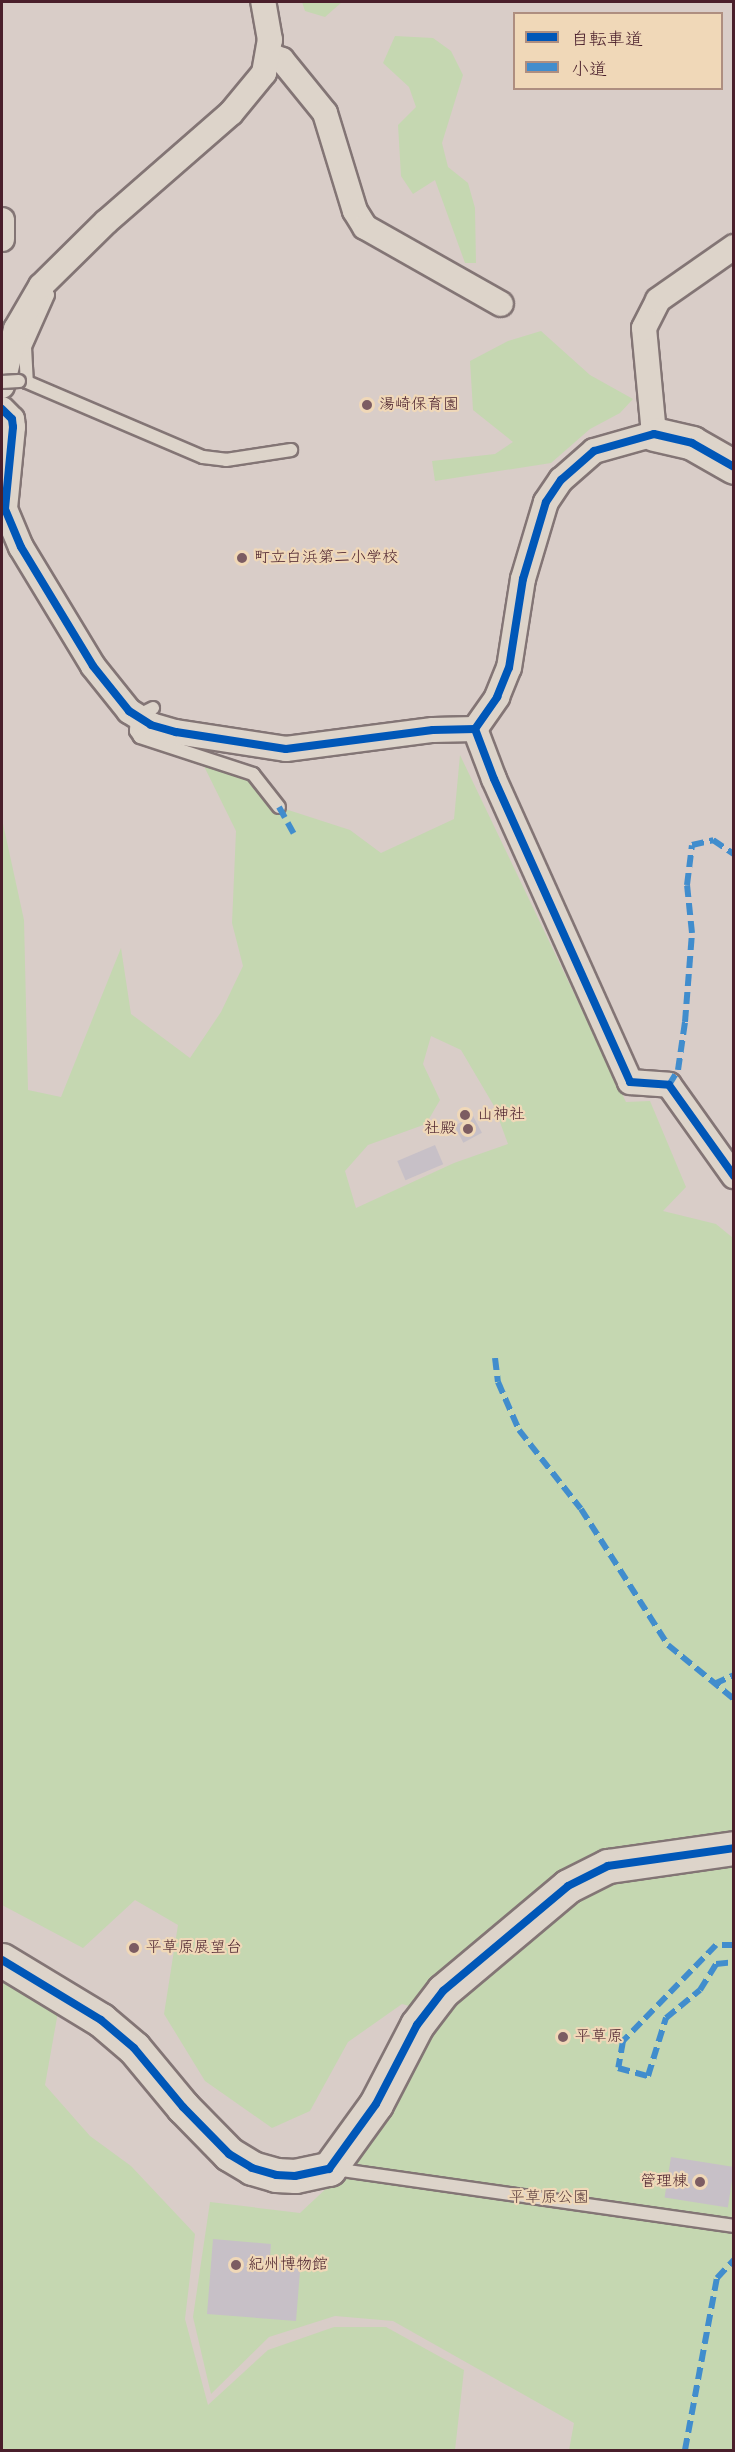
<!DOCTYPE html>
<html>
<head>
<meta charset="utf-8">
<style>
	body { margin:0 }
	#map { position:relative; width:735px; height:2452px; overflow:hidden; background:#d9cdc8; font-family:"Balsamiq Sans","Klee One",sans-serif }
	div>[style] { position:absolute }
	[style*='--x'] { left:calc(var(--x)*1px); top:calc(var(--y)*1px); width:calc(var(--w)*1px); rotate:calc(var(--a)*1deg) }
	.green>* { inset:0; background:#c5d7b1 }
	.building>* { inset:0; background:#c7c0c7; transform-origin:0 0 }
	.roads { filter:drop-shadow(2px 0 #837575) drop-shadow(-2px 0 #837575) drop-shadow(0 2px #837575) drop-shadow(0 -2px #837575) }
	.lane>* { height:12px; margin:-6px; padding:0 6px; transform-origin:6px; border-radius:6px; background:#ddd4ca }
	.street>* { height:24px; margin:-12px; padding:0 12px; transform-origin:12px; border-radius:12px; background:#ddd4ca }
	.secondary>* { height:33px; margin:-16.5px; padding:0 16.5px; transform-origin:16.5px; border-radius:16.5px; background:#ddd4ca }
	.bridges { filter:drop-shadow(2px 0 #837575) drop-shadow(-2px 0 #837575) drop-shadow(0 2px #837575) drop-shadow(0 -2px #837575) }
	.lane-bridge>* { height:12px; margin:-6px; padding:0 6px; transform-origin:6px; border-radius:6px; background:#ddd4ca }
	.quiet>* { height:6px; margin-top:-3px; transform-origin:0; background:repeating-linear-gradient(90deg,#418dcd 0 12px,transparent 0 18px) }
	.cycleway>* { height:8px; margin:-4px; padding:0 4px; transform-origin:4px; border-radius:4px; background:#0057b8 }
	.dots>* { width:16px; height:16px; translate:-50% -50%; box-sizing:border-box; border:3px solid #f0d8b8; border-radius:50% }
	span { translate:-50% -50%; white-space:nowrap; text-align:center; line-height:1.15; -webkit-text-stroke:4.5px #f0d8b8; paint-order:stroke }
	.poi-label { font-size:16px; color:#4a1f2b }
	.left { translate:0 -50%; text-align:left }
	.right { translate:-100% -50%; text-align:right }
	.park-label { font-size:16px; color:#5a3c3c }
	.frame { position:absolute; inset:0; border:3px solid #4a1f2b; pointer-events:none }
	.legend { position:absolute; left:513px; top:12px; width:210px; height:78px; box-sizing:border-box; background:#f0d8b8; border:2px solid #ae8e80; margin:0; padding:8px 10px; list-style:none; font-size:18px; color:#4a1f2b }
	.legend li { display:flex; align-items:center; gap:12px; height:30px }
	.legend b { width:30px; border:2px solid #ae8e80 }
</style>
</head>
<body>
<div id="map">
	<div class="green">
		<div style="clip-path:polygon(302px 2px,342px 2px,325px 17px,305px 11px)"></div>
		<div style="clip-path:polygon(395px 36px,433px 38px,451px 51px,463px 75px,442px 143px,448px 167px,468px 183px,475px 208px,476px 263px,465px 263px,435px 180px,413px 194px,401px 176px,398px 125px,416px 107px,409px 87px,383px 63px)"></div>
		<div style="clip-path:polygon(541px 331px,590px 375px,633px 399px,620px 413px,590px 429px,551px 463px,435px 481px,432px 461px,495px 454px,513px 442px,473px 410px,470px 361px,508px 341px)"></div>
		<div style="clip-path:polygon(evenodd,460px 755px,626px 1102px,650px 1101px,686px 1187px,663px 1211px,716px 1224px,733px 1238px,733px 2450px,569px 2450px,574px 2423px,393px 2321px,335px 2316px,269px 2337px,211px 2394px,193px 2317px,210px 2202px,300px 2213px,363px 2154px,439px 2014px,402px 2004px,348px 2042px,310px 2111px,272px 2128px,205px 2081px,164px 2014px,178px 1925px,135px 1900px,83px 1948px,2px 1905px,2px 819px,24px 920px,28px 1090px,61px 1097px,121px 948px,131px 1014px,190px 1058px,221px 1012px,243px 966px,232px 923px,236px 831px,199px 756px,232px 765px,279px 807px,350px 830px,381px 853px,454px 819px,460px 755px,431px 1036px,461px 1050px,494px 1106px,508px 1144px,454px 1163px,356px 1208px,345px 1171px,368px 1145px,426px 1124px,440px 1100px,423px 1064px,431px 1036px)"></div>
		<div style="clip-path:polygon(2px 1977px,58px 2012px,45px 2085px,90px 2136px,131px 2166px,195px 2234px,185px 2319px,208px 2405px,268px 2350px,334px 2327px,386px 2327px,464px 2370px,455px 2450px,2px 2450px)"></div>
	</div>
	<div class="building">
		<div style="left:473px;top:1116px;width:19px;height:21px;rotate:62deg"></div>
		<div style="left:435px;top:1145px;width:21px;height:41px;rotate:67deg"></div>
		<div style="left:671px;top:2157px;width:64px;height:41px;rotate:9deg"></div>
		<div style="clip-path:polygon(213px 2239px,271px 2244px,270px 2257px,301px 2259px,296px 2321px,207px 2314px)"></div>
	</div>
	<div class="roads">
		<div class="lane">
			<div style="--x:41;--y:286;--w:11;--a:52"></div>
			<div style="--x:48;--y:295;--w:57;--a:113.9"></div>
			<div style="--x:25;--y:347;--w:35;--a:87"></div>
			<div style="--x:27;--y:382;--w:191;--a:23.1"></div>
			<div style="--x:203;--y:457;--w:23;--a:7"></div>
			<div style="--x:226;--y:460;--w:66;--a:-8.7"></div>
			<div style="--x:153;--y:708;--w:18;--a:153"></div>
			<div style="--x:137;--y:716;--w:15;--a:94"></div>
			<div style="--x:136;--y:731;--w:7;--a:56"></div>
			<div style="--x:140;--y:737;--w:119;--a:18.1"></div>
			<div style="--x:253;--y:774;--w:42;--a:51.8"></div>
			<div style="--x:334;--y:2169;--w:404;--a:8.1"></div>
		</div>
		<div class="street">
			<div style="--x:269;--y:55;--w:14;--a:21"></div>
			<div style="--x:282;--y:60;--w:68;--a:50.9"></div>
			<div style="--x:325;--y:113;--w:102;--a:73"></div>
			<div style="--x:355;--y:211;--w:19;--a:58"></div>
			<div style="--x:365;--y:227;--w:156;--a:29.5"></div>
			<div style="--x:2;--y:220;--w:19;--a:90"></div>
			<div style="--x:2;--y:386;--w:59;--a:-76.2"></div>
			<div style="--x:16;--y:329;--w:50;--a:-59.8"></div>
			<div style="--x:41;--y:286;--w:91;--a:-44.6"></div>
			<div style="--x:106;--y:222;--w:166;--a:-41.1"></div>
			<div style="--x:231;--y:113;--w:52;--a:-50.5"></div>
			<div style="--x:264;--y:73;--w:34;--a:-80"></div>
			<div style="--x:270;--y:40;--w:39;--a:-100"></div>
			<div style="--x:2;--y:409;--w:14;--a:45"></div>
			<div style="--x:12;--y:419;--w:8;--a:83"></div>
			<div style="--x:13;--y:427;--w:82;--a:95.6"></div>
			<div style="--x:5;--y:509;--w:41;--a:67.2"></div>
			<div style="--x:21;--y:547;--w:139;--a:58.8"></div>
			<div style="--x:93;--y:666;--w:58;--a:51.3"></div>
			<div style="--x:129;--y:711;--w:26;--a:32"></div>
			<div style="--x:151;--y:725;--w:26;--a:16"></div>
			<div style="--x:176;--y:732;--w:111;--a:8.8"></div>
			<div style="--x:286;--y:749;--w:148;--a:-7.4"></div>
			<div style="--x:433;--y:730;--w:42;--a:-1.4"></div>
			<div style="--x:475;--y:729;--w:39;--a:-55"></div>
			<div style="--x:497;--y:697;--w:31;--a:-68"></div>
			<div style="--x:509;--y:668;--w:90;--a:-81.1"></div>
			<div style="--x:523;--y:579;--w:80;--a:-73.4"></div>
			<div style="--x:546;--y:502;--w:27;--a:-56"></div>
			<div style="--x:561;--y:480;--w:44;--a:-41.3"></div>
			<div style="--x:594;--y:451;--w:62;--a:-15.8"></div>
			<div style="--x:654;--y:434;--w:106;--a:-95.4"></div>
			<div style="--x:644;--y:328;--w:31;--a:-63"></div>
			<div style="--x:658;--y:300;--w:93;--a:-34.9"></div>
			<div style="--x:475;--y:729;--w:53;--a:69.2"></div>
			<div style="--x:494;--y:779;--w:332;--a:65.8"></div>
			<div style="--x:630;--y:1082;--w:39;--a:4"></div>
			<div style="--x:669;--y:1085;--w:112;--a:54.5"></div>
		</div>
		<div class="secondary">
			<div style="--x:654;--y:434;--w:39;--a:13"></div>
			<div style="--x:692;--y:443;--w:48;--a:29.7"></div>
			<div style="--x:2;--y:1960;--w:116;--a:31.2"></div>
			<div style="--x:101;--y:2020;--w:43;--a:40.3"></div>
			<div style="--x:134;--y:2048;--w:77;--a:50.3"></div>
			<div style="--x:183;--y:2107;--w:66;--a:45.6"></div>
			<div style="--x:229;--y:2154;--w:27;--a:31"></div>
			<div style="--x:252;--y:2168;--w:25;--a:16"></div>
			<div style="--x:276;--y:2175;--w:19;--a:3"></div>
			<div style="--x:295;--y:2176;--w:35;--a:-12"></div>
			<div style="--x:329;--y:2169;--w:80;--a:-54.1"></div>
			<div style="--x:376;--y:2104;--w:89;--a:-62.6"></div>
			<div style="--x:417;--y:2025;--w:43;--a:-52.6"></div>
			<div style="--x:443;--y:1991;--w:163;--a:-40"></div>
			<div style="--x:568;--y:1886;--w:45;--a:-26.6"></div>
			<div style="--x:608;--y:1866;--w:127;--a:-8.1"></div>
		</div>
	</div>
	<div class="bridges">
		<div class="lane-bridge">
			<div style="--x:2;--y:382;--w:17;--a:-3"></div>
		</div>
	</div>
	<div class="quiet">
		<div style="--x:279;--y:807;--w:31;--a:61"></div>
		<div style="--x:669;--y:1085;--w:17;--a:-59"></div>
		<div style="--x:678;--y:1070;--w:49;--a:-81.7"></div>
		<div style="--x:685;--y:1022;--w:89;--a:-85.5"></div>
		<div style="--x:692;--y:933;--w:48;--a:-95.9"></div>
		<div style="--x:687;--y:885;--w:40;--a:-82.9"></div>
		<div style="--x:692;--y:845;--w:22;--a:-13"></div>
		<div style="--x:713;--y:840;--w:25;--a:34"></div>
		<div style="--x:495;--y:1358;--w:24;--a:83"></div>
		<div style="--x:498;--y:1382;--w:52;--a:66.4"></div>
		<div style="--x:519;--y:1430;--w:100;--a:51.9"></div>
		<div style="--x:581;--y:1509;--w:161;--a:57.4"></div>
		<div style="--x:668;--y:1645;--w:85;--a:39.3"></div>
		<div style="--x:714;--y:1684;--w:22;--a:-24"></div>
		<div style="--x:734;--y:1945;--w:18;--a:180"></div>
		<div style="--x:716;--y:1945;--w:134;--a:134.1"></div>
		<div style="--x:623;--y:2041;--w:27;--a:100"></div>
		<div style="--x:618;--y:2068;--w:31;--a:15"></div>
		<div style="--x:648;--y:2076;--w:61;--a:-72.8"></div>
		<div style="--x:666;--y:2018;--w:44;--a:-39.5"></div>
		<div style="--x:700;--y:1990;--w:31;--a:-58"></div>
		<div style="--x:716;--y:1964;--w:18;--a:-6"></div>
		<div style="--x:685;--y:2450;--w:175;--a:-79.5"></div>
		<div style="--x:717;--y:2278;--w:25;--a:-47"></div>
	</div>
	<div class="cycleway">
		<div style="--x:2;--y:409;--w:14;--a:45"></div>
		<div style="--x:12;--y:419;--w:8;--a:83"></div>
		<div style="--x:13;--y:427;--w:82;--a:95.6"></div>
		<div style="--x:5;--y:509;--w:41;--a:67.2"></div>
		<div style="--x:21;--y:547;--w:139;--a:58.8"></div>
		<div style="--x:93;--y:666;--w:58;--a:51.3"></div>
		<div style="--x:129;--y:711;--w:26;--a:32"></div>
		<div style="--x:151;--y:725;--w:26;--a:16"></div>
		<div style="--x:176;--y:732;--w:111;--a:8.8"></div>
		<div style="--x:286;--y:749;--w:148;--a:-7.4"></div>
		<div style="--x:433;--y:730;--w:42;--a:-1.4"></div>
		<div style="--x:475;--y:729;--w:39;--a:-55"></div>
		<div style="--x:497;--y:697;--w:31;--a:-68"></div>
		<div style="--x:509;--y:668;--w:90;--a:-81.1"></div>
		<div style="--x:523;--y:579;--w:80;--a:-73.4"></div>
		<div style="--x:546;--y:502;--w:27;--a:-56"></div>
		<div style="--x:561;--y:480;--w:44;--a:-41.3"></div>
		<div style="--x:594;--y:451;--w:62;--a:-15.8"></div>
		<div style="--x:654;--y:434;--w:39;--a:13"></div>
		<div style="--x:692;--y:443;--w:48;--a:29.7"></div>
		<div style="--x:475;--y:729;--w:53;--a:69.2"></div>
		<div style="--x:494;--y:779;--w:332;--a:65.8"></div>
		<div style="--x:630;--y:1082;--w:39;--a:4"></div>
		<div style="--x:669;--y:1085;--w:112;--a:54.5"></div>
		<div style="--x:2;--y:1960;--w:116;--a:31.2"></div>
		<div style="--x:101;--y:2020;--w:43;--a:40.3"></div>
		<div style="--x:134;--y:2048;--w:77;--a:50.3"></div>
		<div style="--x:183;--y:2107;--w:66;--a:45.6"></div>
		<div style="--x:229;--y:2154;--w:27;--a:31"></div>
		<div style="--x:252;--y:2168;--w:25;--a:16"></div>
		<div style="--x:276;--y:2175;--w:19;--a:3"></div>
		<div style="--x:295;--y:2176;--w:35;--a:-12"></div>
		<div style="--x:329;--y:2169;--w:80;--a:-54.1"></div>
		<div style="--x:376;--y:2104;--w:89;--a:-62.6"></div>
		<div style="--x:417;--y:2025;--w:43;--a:-52.6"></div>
		<div style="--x:443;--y:1991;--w:163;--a:-40"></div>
		<div style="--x:568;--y:1886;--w:45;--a:-26.6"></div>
		<div style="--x:608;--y:1866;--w:127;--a:-8.1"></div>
	</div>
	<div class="dots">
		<div style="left:367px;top:405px;background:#7c5c62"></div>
		<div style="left:242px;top:558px;background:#7c5c62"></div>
		<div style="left:465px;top:1115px;background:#7c5c62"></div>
		<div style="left:468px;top:1129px;background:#7c5c62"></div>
		<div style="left:134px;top:1948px;background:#7c5c62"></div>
		<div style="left:563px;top:2037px;background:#7c5c62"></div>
		<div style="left:700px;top:2182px;background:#7c5c62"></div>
		<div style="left:236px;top:2265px;background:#7c5c62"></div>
	</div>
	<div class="poi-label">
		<span class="left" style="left:379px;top:405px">湯崎保育園</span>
		<span class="left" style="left:254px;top:558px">町立白浜第二小学校</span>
		<span class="left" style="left:477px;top:1115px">山神社</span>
		<span class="right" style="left:456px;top:1129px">社殿</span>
		<span class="left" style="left:146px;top:1948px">平草原展望台</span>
		<span class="left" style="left:575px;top:2037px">平草原</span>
		<span class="right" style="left:688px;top:2182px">管理棟</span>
		<span class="left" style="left:248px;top:2265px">紀州博物館</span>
	</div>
	<div class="park-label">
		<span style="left:549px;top:2198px">平草原公園</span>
	</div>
	<div class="frame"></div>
	<ul class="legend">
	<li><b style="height:8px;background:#0057b8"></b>自転車道</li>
	<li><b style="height:8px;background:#418dcd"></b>小道</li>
	</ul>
</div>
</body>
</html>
